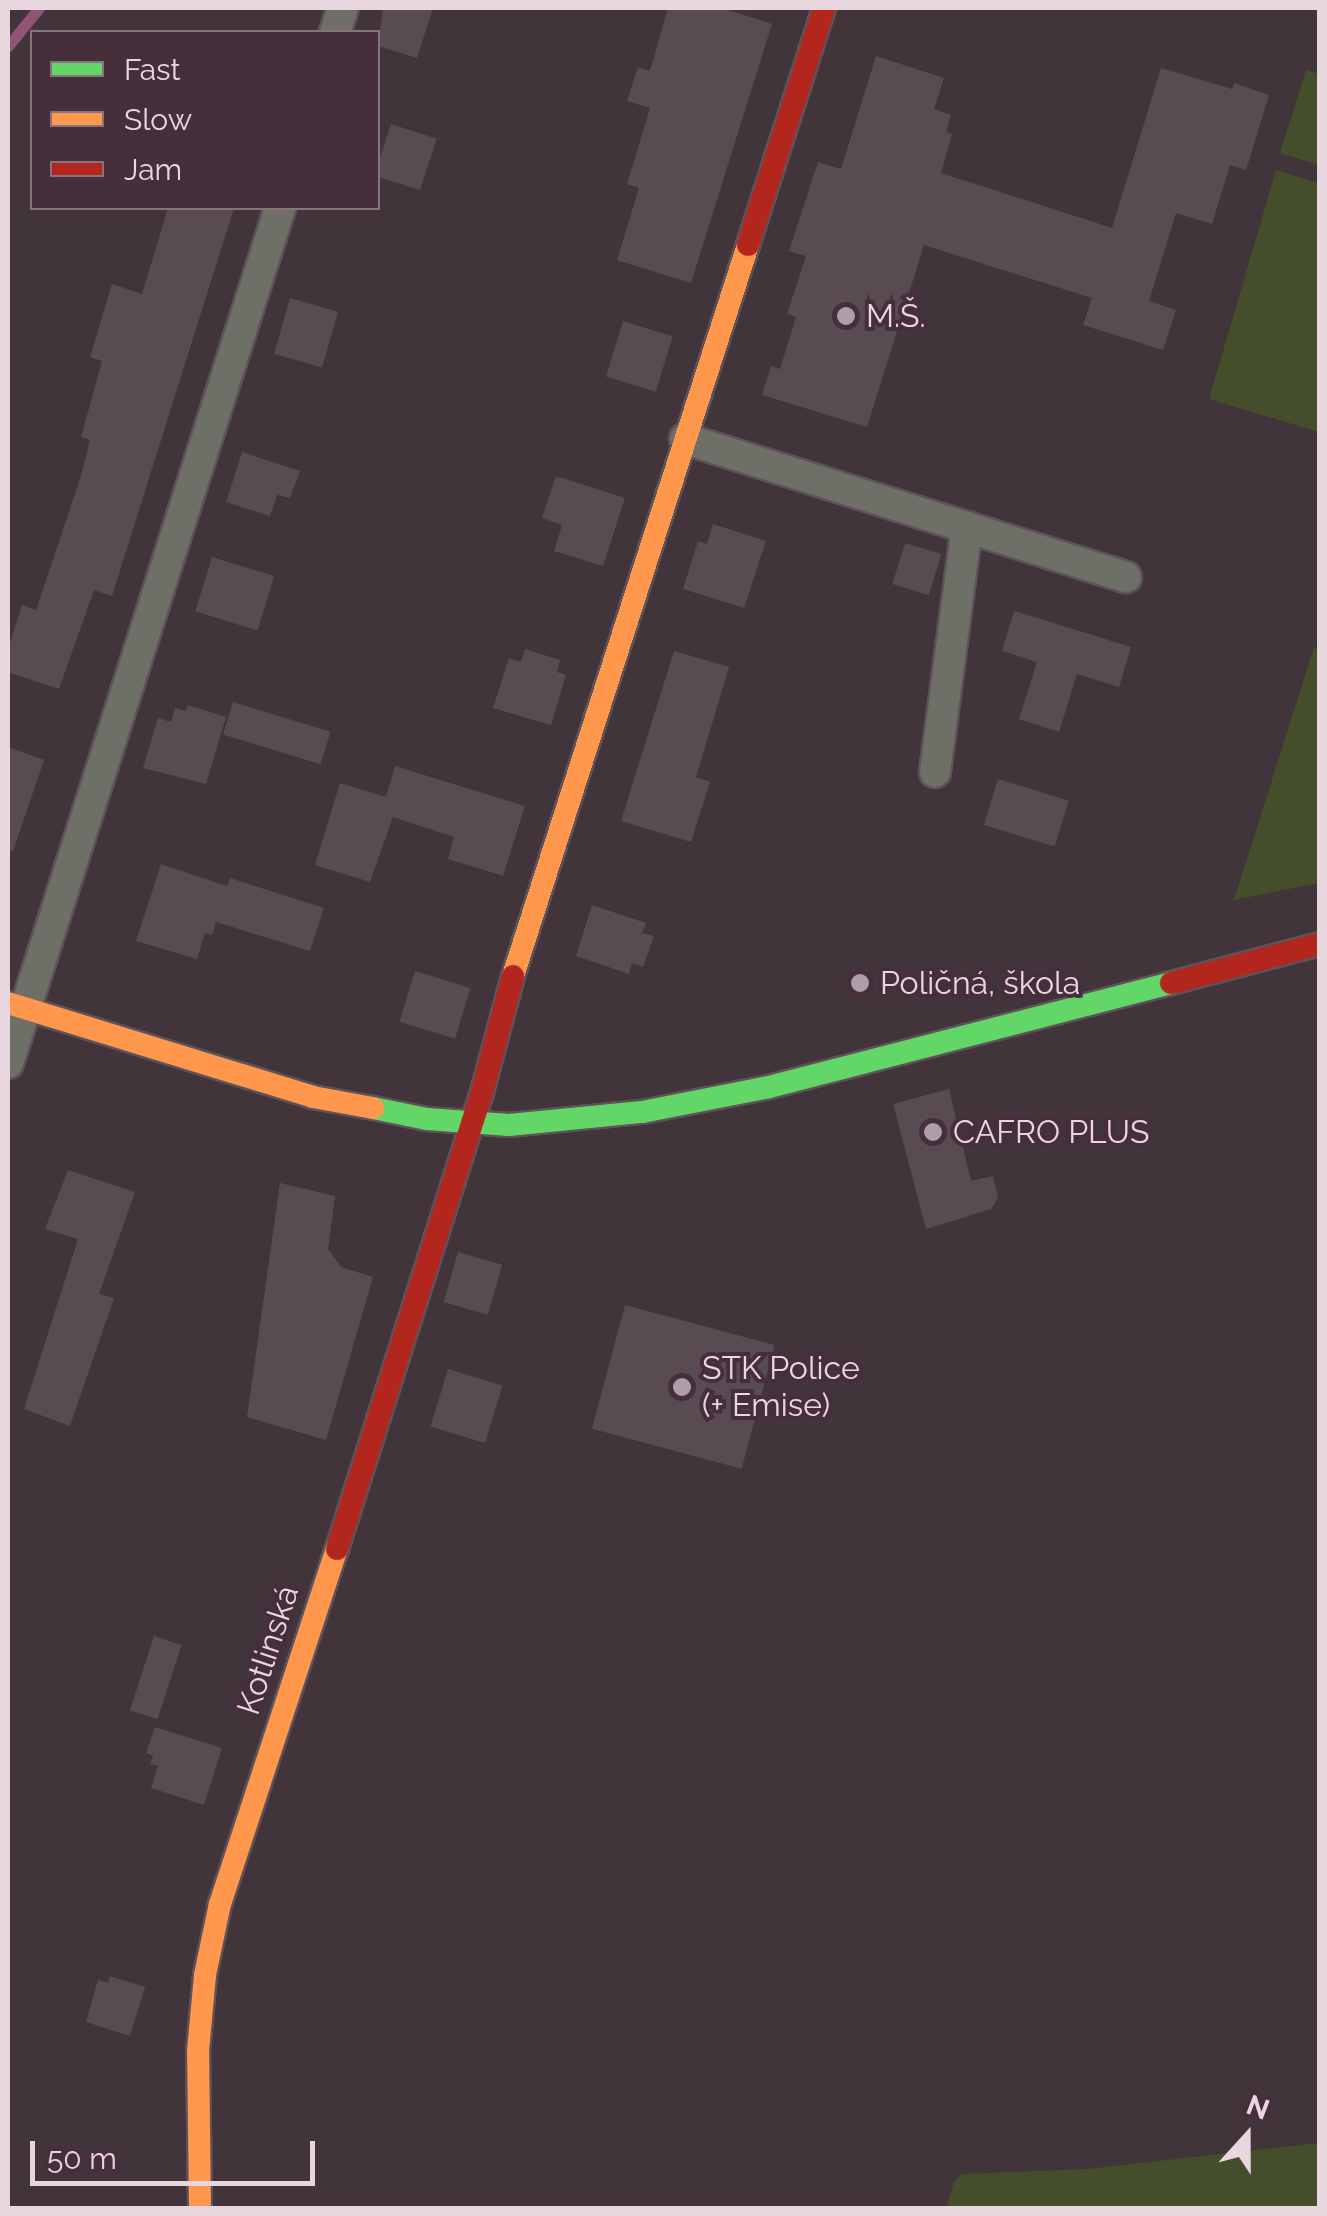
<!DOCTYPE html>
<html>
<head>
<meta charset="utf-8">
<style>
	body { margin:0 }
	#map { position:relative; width:1327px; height:2216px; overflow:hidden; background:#41343b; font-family:Raleway,sans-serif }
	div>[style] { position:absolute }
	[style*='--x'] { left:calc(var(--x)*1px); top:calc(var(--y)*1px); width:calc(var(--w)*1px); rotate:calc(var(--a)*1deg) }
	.green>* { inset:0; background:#444e2a }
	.stream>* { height:11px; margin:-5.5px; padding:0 5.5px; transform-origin:5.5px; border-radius:5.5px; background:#915476 }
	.building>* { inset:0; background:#584c52; transform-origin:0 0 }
	.roads { filter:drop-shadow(2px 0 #5e5259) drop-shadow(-2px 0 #5e5259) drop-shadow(0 2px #5e5259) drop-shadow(0 -2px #5e5259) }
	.street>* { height:30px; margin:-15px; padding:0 15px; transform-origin:15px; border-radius:15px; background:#6e7067 }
	.fast>* { height:22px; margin:-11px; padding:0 11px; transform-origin:11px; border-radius:11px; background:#63d668 }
	.slow>* { height:22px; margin:-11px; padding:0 11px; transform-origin:11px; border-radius:11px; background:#ff974d }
	.jam>* { height:22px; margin:-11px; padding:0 11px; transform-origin:11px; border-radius:11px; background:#b3261e }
	.dots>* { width:28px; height:28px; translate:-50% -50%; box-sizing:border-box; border:5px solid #472e3b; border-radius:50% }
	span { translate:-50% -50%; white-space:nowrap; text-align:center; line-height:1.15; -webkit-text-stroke:8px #472e3b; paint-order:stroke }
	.poi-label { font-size:32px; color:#e8d7df }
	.left { translate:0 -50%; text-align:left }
	.street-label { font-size:32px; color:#e8d7df }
	.frame { position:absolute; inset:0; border:10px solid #e8d7df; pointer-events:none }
	.legend { position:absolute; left:30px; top:30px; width:350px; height:180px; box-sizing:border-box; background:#472e3b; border:2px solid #87727d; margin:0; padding:12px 18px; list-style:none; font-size:30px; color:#e8d7df }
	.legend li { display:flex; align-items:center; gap:20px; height:50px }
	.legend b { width:50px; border:2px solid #87727d }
	.north { position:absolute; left:1197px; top:2086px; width:100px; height:100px; -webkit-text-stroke:8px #472e3b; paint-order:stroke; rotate:21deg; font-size:28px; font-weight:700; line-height:40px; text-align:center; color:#e8d7df }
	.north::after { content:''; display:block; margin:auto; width:35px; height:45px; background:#e8d7df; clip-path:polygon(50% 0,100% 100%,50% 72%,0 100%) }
	.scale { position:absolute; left:30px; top:2141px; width:285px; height:45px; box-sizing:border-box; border:5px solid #e8d7df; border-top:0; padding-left:12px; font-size:30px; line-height:35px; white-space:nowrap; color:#e8d7df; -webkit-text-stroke:8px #472e3b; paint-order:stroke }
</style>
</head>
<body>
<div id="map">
	<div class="green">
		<div style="clip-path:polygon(1306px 70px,1319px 74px,1319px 165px,1280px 153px)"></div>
		<div style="clip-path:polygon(1276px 170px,1319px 183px,1319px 432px,1209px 399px)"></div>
		<div style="clip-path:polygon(1314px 647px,1320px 651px,1319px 883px,1234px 900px)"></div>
		<div style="clip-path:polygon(1319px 2143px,1319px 2208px,946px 2208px,954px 2182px,962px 2174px,1087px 2169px)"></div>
	</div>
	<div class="stream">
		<div style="--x:8;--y:46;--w:49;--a:-50.8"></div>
	</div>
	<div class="building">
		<div style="clip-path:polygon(383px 8px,433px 8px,417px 58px,378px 46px)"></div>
		<div style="clip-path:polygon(668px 8px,722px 8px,772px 24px,691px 283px,617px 260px,639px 188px,627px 184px,650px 108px,627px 101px,638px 67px,650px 71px)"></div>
		<div style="clip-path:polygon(876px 56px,944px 78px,934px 109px,951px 115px,946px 132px,952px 134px,941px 173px,1112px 228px,1161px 68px,1232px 89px,1234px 83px,1269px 95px,1246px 170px,1230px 165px,1212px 224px,1176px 213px,1149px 301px,1176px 310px,1163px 350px,1083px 325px,1092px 298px,924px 245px,867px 427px,762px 395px,771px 366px,780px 369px,796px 317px,787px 314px,806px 256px,789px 251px,818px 162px,841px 169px)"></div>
		<div style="left:391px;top:124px;width:48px;height:54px;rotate:18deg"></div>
		<div style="clip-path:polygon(168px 208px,234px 208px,112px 596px,94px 590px,59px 689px,8px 672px,8px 649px,22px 605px,36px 610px,81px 476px,90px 440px,81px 437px,102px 361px,90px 357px,112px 284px,142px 294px)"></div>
		<div style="left:290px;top:298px;width:50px;height:58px;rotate:16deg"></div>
		<div style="left:623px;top:321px;width:52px;height:58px;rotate:17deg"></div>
		<div style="clip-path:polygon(242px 452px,300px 471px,290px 498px,277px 495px,270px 516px,226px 502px)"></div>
		<div style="clip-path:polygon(556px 476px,625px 498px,603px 566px,554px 551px,562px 525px,542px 518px)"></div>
		<div style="clip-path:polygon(713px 524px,766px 541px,744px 608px,683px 589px,698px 541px,707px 544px)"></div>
		<div style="left:905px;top:543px;width:38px;height:43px;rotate:17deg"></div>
		<div style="left:212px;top:557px;width:65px;height:57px;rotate:17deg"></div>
		<div style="clip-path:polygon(1014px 611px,1131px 647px,1119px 687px,1077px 674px,1059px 732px,1019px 719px,1037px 662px,1002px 651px)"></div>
		<div style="clip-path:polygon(525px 649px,560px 660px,557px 672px,566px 675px,551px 725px,493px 708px,509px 658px,521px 662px)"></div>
		<div style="clip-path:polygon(674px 651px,729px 667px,696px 777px,710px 782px,691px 842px,621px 821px)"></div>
		<div style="left:233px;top:702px;width:102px;height:34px;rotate:17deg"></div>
		<div style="clip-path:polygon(188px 705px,226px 717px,206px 784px,143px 768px,158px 718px,171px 722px,175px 708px,186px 711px)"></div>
		<div style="clip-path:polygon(8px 747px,44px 760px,13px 851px,8px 850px)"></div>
		<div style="clip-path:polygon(395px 766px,525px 806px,503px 876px,448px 859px,454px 837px,393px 817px,370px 882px,315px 865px,340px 783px,386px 797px)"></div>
		<div style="left:998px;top:779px;width:74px;height:48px;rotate:17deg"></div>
		<div style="clip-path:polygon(161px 864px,227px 886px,230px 878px,324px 908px,310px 951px,216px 922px,212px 935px,205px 933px,197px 959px,136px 941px)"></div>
		<div style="clip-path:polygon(592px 905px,646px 923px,642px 933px,654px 936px,643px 967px,632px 963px,629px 974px,576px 956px)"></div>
		<div style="left:415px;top:971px;width:58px;height:53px;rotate:17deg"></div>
		<div style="clip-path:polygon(949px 1089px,971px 1181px,993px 1176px,998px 1198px,991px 1209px,926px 1229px,893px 1104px)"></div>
		<div style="clip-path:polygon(68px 1170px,135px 1192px,99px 1294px,114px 1298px,70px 1426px,24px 1409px,78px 1239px,45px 1229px)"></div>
		<div style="clip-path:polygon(280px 1183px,335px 1196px,328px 1249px,341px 1267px,373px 1277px,326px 1440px,247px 1417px)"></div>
		<div style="left:458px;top:1252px;width:46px;height:52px;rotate:16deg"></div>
		<div style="left:625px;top:1305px;width:155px;height:128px;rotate:15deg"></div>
		<div style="left:448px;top:1369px;width:57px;height:60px;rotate:17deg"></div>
		<div style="left:154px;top:1636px;width:29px;height:78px;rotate:18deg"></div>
		<div style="clip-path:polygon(155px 1727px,222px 1748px,204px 1805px,151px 1788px,158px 1766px,150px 1764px,153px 1756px,146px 1753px)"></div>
		<div style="clip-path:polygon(110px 1976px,145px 1987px,130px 2036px,86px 2022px,98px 1980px,108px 1983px)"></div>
	</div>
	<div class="roads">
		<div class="street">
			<div style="--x:335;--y:32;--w:25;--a:-72"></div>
			<div style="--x:685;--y:439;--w:462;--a:17.4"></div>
			<div style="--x:935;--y:772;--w:247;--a:-82.6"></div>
			<div style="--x:8;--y:1063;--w:897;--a:-72.35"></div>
		</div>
		<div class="fast">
			<div style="--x:373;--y:1108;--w:55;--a:11.5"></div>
			<div style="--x:427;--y:1119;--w:82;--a:4.2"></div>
			<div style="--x:509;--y:1125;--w:134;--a:-5.6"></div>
			<div style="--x:642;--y:1112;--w:129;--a:-11.1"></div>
			<div style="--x:769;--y:1087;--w:415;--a:-14.5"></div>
		</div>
		<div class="slow">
			<div style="--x:513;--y:976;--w:768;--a:-72.18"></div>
			<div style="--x:8;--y:1003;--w:319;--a:17.1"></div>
			<div style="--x:313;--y:1097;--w:61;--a:10.4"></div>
			<div style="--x:200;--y:2208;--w:157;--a:-90.7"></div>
			<div style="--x:198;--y:2051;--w:76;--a:-84.7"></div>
			<div style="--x:205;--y:1975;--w:73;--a:-78.1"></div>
			<div style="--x:220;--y:1904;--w:374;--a:-71.8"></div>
		</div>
		<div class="jam">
			<div style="--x:748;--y:245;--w:249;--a:-72.2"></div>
			<div style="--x:1171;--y:983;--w:154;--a:-14.7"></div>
			<div style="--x:337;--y:1549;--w:479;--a:-72.4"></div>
			<div style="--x:482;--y:1092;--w:120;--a:-75"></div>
		</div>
	</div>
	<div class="dots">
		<div style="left:846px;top:316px;background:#ae9ea6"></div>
		<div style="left:860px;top:983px;background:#ae9ea6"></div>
		<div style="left:933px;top:1132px;background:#ae9ea6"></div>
		<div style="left:682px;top:1387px;background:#ae9ea6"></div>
	</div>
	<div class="poi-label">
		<span class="left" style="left:866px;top:316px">M.Š.</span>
		<span class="left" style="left:880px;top:983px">Poličná, škola</span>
		<span class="left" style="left:953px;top:1132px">CAFRO PLUS</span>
		<span class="left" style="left:702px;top:1387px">STK Police<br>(+ Emise)</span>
	</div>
	<div class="street-label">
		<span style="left:268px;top:1650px;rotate:-72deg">Kotlinská</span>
	</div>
	<div class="frame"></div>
	<ul class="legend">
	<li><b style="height:12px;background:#63d668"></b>Fast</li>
	<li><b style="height:12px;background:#ff974d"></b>Slow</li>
	<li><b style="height:12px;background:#b3261e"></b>Jam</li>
	</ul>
	<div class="north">N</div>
	<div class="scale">50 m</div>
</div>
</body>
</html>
